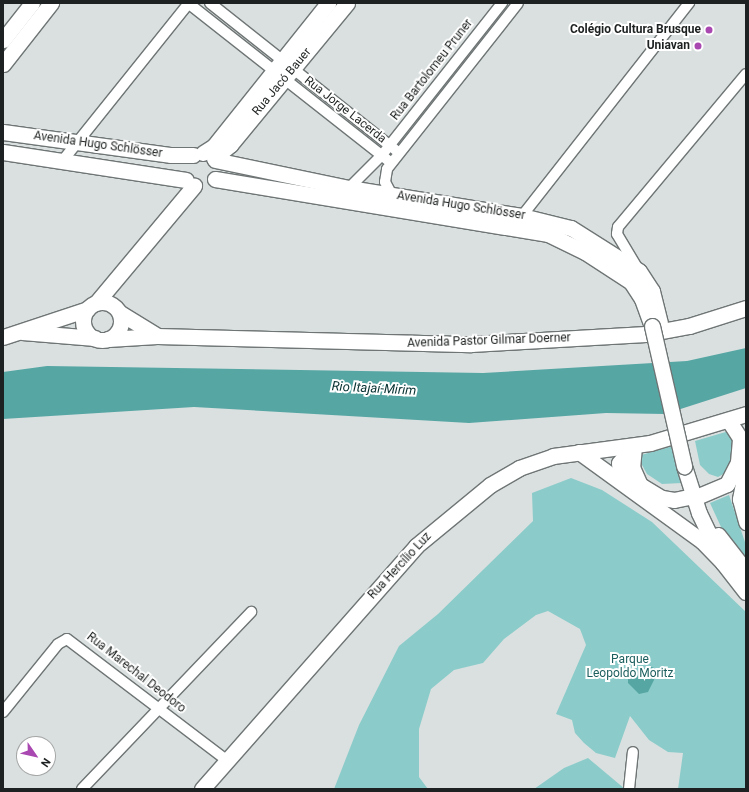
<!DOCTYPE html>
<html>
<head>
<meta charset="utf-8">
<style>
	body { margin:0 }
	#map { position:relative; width:749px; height:792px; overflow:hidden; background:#dae0e0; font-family:Roboto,sans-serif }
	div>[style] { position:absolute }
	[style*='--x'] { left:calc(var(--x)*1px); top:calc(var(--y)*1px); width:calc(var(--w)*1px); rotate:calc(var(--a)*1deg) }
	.green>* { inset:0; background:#8bccca }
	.water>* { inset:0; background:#56a6a4 }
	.roads { filter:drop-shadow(1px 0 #6f7575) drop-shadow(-1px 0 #6f7575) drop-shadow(0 1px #6f7575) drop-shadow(0 -1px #6f7575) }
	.street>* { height:10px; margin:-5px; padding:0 5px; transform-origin:5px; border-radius:5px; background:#fff }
	.secondary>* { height:15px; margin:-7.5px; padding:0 7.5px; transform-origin:7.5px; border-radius:7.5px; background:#fff }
	.secondary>.ring { margin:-7.5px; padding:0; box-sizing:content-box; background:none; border:15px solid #fff; border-radius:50% }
	.bridges { filter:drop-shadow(1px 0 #6f7575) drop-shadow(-1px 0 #6f7575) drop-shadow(0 1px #6f7575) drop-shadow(0 -1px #6f7575) }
	.secondary-bridge>* { height:15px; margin:-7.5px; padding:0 7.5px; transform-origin:7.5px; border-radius:7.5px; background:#fff }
	.dots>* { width:11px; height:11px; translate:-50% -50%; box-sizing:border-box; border:2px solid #fff; border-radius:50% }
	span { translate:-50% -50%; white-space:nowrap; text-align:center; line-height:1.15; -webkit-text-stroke:4px #fff; paint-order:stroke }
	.poi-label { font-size:12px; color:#1e2121; font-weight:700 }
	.right { translate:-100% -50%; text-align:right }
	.street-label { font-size:12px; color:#1e2121 }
	.park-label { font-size:12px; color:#1b5e5d }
	.water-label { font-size:13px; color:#073030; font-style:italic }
	.frame { position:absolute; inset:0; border:4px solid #1e2121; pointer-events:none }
	.north { position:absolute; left:16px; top:736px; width:40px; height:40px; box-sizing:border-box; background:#fff; border:1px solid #a5a6a6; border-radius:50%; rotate:124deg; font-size:11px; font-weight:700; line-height:16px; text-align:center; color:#1e2121 }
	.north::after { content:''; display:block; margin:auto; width:14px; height:18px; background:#a948b0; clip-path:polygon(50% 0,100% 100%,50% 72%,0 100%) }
</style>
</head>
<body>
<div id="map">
	<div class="green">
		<div style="clip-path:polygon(729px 431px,737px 443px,727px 472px,718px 477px,709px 474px,700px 465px,695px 441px)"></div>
		<div style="clip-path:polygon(673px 446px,682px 483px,662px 484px,647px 474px,641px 463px,641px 455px)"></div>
		<div style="clip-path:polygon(571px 478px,602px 490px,652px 522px,746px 612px,746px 789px,678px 789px,683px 753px,668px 752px,649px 740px,630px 716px,615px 758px,596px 753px,584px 743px,575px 733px,572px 720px,556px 714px,586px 645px,580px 629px,548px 611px,536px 615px,504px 639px,483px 663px,454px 670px,431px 689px,419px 729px,419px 777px,428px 789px,334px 789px,359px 725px,399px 646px,438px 614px,533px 521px,532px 493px)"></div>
		<div style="clip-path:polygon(729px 495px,746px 545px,746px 565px,721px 527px,710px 503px)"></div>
		<div style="clip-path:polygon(588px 758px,625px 789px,534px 789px,564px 768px)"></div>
	</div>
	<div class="water">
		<div style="clip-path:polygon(746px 348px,746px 388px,665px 414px,606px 413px,469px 423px,194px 407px,3px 419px,3px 372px,47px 366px,483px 373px,687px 361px)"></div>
		<div style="clip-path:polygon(650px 666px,656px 669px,654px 680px,648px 692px,639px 694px,628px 683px,628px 676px)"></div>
	</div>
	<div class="roads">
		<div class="street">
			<div style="--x:188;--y:3;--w:258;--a:38.2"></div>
			<div style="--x:210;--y:3;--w:241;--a:38.4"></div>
			<div style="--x:64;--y:159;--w:200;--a:-51.3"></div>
			<div style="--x:349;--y:188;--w:47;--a:-45"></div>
			<div style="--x:382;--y:155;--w:194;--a:-51.7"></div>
			<div style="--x:392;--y:195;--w:15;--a:-118"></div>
			<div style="--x:385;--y:182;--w:13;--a:-81"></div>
			<div style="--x:387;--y:169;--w:211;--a:-51.7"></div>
			<div style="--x:522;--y:216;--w:271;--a:-51.9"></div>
			<div style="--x:638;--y:269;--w:41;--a:-121"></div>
			<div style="--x:617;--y:234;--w:7;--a:-82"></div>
			<div style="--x:618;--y:227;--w:199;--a:-50.1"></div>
			<div style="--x:3;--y:712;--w:87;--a:-51"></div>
			<div style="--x:58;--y:644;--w:10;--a:-29"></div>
			<div style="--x:67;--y:639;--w:202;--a:37.2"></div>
			<div style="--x:82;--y:789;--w:245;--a:-46.3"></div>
			<div style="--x:629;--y:789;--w:37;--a:-84"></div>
		</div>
		<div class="secondary">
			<div style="--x:3;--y:40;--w:47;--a:-51.9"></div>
			<div style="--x:3;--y:64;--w:78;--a:-51.8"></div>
			<div style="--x:3;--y:132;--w:170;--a:7.8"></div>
			<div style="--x:171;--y:155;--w:22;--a:0"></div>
			<div style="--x:3;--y:152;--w:185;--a:8.7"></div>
			<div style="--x:203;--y:153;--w:13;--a:-32"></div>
			<div style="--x:214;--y:146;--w:183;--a:-51.4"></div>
			<div style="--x:214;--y:158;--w:21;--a:-39"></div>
			<div style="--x:230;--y:145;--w:184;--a:-50.5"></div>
			<div style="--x:215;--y:160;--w:137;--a:11.8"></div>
			<div style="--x:349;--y:188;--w:175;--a:9.2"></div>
			<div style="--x:522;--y:216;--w:50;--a:13.8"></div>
			<div style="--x:571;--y:228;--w:80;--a:32.3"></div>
			<div style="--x:639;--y:271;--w:24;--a:57"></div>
			<div style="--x:652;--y:291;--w:33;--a:76"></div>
			<div style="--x:215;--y:179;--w:338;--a:9.4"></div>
			<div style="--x:548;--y:234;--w:41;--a:25.9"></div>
			<div style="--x:585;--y:252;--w:55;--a:33.1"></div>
			<div style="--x:631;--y:282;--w:20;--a:57"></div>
			<div style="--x:642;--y:299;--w:29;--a:70"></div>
			<div class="ring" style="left:83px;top:302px;width:23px;height:23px"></div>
			<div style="--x:96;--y:303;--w:153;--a:-50.1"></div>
			<div style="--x:120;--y:313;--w:42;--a:31.4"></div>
			<div style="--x:22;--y:332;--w:73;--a:4.7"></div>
			<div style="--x:3;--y:337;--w:89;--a:-18.2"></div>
			<div style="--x:108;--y:339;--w:49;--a:-3.5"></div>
			<div style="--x:157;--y:336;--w:314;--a:1.5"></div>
			<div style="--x:471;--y:344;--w:175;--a:-3.3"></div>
			<div style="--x:646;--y:334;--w:44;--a:-10.5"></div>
			<div style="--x:689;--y:326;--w:60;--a:-17.5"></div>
			<div style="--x:634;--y:446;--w:21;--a:95"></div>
			<div style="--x:632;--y:467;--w:20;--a:66"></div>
			<div style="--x:640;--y:485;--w:26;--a:31"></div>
			<div style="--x:662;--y:498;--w:12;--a:9"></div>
			<div style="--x:674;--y:500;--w:19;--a:-12"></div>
			<div style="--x:579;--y:452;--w:152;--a:35.9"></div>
			<div style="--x:702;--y:541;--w:30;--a:46"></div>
			<div style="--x:684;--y:466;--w:49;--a:72.3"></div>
			<div style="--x:699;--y:513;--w:55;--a:64.4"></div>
			<div style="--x:723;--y:563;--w:37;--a:52"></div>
			<div style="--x:746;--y:468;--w:32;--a:101"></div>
			<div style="--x:740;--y:499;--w:24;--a:75"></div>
			<div style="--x:623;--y:482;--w:19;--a:-102"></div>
			<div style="--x:619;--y:463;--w:23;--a:-49"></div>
			<div style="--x:701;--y:495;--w:28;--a:-23"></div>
			<div style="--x:727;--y:484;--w:25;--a:-63"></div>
			<div style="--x:738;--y:462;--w:24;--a:-85"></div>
			<div style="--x:740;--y:438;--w:20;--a:-123"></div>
			<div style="--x:718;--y:535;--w:46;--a:52.1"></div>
			<div style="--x:202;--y:789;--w:324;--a:-48.6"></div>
			<div style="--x:416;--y:546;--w:96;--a:-39.5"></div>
			<div style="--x:490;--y:485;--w:34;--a:-30"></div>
			<div style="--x:519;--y:468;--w:36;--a:-19"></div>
			<div style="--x:553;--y:456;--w:98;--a:-7.6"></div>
			<div style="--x:650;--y:443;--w:100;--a:-16.8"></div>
		</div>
	</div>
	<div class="bridges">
		<div class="secondary-bridge">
			<div style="--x:652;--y:326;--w:144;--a:77.1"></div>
		</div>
	</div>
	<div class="dots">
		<div style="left:709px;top:30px;background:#a948b0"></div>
		<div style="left:698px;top:46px;background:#a948b0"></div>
	</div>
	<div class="poi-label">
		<span class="right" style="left:701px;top:30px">Colégio Cultura Brusque</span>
		<span class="right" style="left:690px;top:46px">Uniavan</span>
	</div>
	<div class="street-label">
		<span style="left:432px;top:70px;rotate:-52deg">Rua Bartolomeu Pruner</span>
		<span style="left:282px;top:82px;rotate:-50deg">Rua Jacó Bauer</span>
		<span style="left:345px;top:110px;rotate:38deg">Rua Jorge Lacerda</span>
		<span style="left:98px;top:145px;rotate:8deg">Avenida Hugo Schlösser</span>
		<span style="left:461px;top:206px;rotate:9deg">Avenida Hugo Schlösser</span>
		<span style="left:489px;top:341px;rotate:-2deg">Avenida Pastor Gilmar Doerner</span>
		<span style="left:400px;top:566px;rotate:-47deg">Rua Hercílio Luz</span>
		<span style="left:136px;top:673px;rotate:38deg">Rua Marechal Deodoro</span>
	</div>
	<div class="park-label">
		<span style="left:630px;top:667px">Parque<br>Leopoldo Moritz</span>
	</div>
	<div class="water-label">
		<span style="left:374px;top:389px;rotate:3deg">Rio Itajaí-Mirim</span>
	</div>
	<div class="frame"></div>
	<div class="north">N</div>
</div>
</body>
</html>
